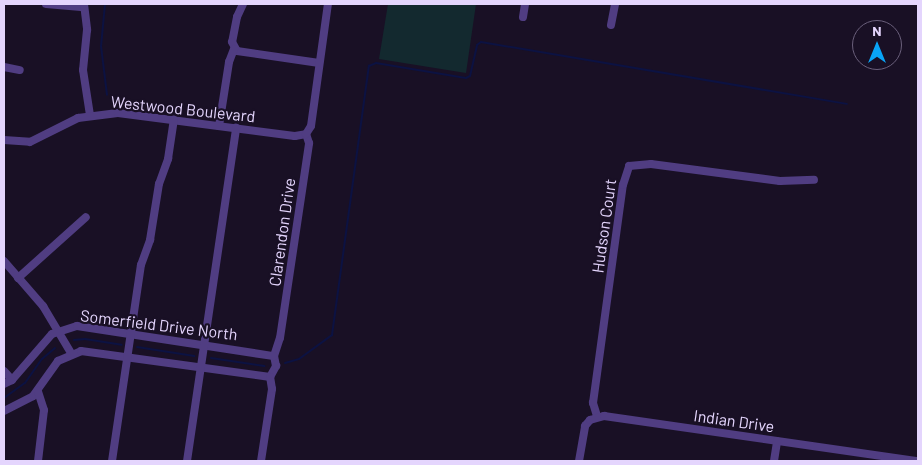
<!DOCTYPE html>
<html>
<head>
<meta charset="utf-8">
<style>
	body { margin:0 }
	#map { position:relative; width:922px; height:465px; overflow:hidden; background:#191025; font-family:Barlow,sans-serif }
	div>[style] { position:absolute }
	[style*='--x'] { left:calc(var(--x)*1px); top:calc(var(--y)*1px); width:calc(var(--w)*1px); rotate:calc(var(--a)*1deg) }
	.green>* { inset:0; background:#13292f }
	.stream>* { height:2px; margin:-1px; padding:0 1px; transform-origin:1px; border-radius:1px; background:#0c1242 }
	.street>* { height:8px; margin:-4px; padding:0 4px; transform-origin:4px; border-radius:4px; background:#503d82 }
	span { translate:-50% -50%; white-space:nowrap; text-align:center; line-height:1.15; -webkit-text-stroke:4.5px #191025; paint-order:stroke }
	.street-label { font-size:16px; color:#e4d5fd }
	.frame { position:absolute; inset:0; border:5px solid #e4d5fd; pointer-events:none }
	.north { position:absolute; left:852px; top:20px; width:50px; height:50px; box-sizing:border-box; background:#191025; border:1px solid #6a5f7b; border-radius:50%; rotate:0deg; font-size:14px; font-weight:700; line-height:20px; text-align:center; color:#e4d5fd }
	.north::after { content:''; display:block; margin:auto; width:18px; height:22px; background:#09a4f6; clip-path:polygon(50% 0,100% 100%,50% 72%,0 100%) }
</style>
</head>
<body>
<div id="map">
	<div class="green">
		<div style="clip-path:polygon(388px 4px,476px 4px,466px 73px,379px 59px)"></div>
	</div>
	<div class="stream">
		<div style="--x:105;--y:4;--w:42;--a:95.4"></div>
		<div style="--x:101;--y:46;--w:49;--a:83"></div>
		<div style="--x:74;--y:340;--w:11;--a:-5"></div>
		<div style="--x:85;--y:339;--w:37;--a:9"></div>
		<div style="--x:137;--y:347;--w:58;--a:9"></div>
		<div style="--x:211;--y:358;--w:54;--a:8.6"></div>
		<div style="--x:285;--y:363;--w:15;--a:-16"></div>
		<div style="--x:299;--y:359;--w:41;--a:-36"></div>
		<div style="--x:332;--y:335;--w:272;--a:-82.2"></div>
		<div style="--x:369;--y:66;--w:8;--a:-23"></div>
		<div style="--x:376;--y:63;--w:91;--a:9.5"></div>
		<div style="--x:466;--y:78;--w:4;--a:-27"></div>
		<div style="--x:470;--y:76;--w:32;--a:-77"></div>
		<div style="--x:477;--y:45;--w:5;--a:-37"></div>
		<div style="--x:481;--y:42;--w:371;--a:9.6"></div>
		<div style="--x:4;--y:398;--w:26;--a:-36"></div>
		<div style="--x:25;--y:383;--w:29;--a:-55"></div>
		<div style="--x:42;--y:359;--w:17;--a:-40"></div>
	</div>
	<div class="street">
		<div style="--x:46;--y:4;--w:38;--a:5"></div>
		<div style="--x:84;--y:4;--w:26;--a:83"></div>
		<div style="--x:87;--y:30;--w:40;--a:95.7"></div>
		<div style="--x:83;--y:70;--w:46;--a:81.2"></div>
		<div style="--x:243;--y:4;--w:14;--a:115"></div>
		<div style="--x:237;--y:17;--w:25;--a:101"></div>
		<div style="--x:232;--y:42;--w:10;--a:61"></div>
		<div style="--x:237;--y:51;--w:83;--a:8.3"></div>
		<div style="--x:523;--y:17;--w:13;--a:-81"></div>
		<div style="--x:611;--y:25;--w:21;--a:-79"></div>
		<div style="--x:4;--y:67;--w:16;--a:11"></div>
		<div style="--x:219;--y:126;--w:65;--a:-81.1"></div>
		<div style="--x:229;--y:62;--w:14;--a:-69"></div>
		<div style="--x:4;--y:140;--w:26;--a:4"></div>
		<div style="--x:30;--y:142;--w:54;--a:-26.6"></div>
		<div style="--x:78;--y:118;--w:40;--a:-7.1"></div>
		<div style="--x:118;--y:113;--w:178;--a:7.4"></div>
		<div style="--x:295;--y:136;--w:11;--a:-10"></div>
		<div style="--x:4;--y:261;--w:60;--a:49.1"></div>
		<div style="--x:43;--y:306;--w:55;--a:59.2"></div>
		<div style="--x:18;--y:278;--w:91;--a:-41.9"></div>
		<div style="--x:4;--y:371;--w:12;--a:48"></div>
		<div style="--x:270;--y:377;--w:13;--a:-61"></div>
		<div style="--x:276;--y:366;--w:10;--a:-101"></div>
		<div style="--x:274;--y:356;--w:19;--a:-72"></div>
		<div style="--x:280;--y:338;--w:197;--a:-81.5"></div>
		<div style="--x:309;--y:143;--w:9;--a:-108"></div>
		<div style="--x:306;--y:134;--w:9;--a:-58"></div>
		<div style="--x:311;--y:126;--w:123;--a:-82.1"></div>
		<div style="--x:4;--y:384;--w:9;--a:-27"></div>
		<div style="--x:12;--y:380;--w:61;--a:-49"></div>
		<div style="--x:52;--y:334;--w:26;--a:-18"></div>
		<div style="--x:77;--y:326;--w:199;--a:8.7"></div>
		<div style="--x:4;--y:411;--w:33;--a:-27"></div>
		<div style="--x:33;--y:396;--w:43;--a:-54.5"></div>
		<div style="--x:58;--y:361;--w:25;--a:-23"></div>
		<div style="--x:81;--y:351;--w:191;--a:7.8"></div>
		<div style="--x:597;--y:416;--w:14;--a:-107"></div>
		<div style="--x:593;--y:403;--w:220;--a:-82.2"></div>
		<div style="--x:623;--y:185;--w:20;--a:-72"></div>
		<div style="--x:629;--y:166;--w:22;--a:-5"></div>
		<div style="--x:651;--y:164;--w:130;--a:7.5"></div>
		<div style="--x:780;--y:181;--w:34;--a:-2"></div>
		<div style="--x:38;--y:461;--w:51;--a:-83.3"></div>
		<div style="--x:44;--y:410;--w:20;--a:-108"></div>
		<div style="--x:112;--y:461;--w:198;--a:-81.6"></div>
		<div style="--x:141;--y:265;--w:27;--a:-70"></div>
		<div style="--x:150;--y:240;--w:57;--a:-80.9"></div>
		<div style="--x:159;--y:184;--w:27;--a:-70"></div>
		<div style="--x:168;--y:159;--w:40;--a:-81.5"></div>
		<div style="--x:187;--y:461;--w:337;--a:-81.6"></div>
		<div style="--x:261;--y:461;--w:73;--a:-81.3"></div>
		<div style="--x:272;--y:389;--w:12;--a:-99"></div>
		<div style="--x:579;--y:461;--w:36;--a:-80"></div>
		<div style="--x:585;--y:426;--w:8;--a:-50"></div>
		<div style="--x:590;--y:420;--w:15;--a:-16"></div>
		<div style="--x:604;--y:416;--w:317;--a:8.2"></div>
		<div style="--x:774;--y:461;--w:20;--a:-81"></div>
	</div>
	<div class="street-label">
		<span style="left:183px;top:109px;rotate:6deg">Westwood Boulevard</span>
		<span style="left:604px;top:226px;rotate:-82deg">Hudson Court</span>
		<span style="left:282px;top:232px;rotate:-82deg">Clarendon Drive</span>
		<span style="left:159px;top:325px;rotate:7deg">Somerfield Drive North</span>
		<span style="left:734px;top:421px;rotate:8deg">Indian Drive</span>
	</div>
	<div class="frame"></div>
	<div class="north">N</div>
</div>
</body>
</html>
